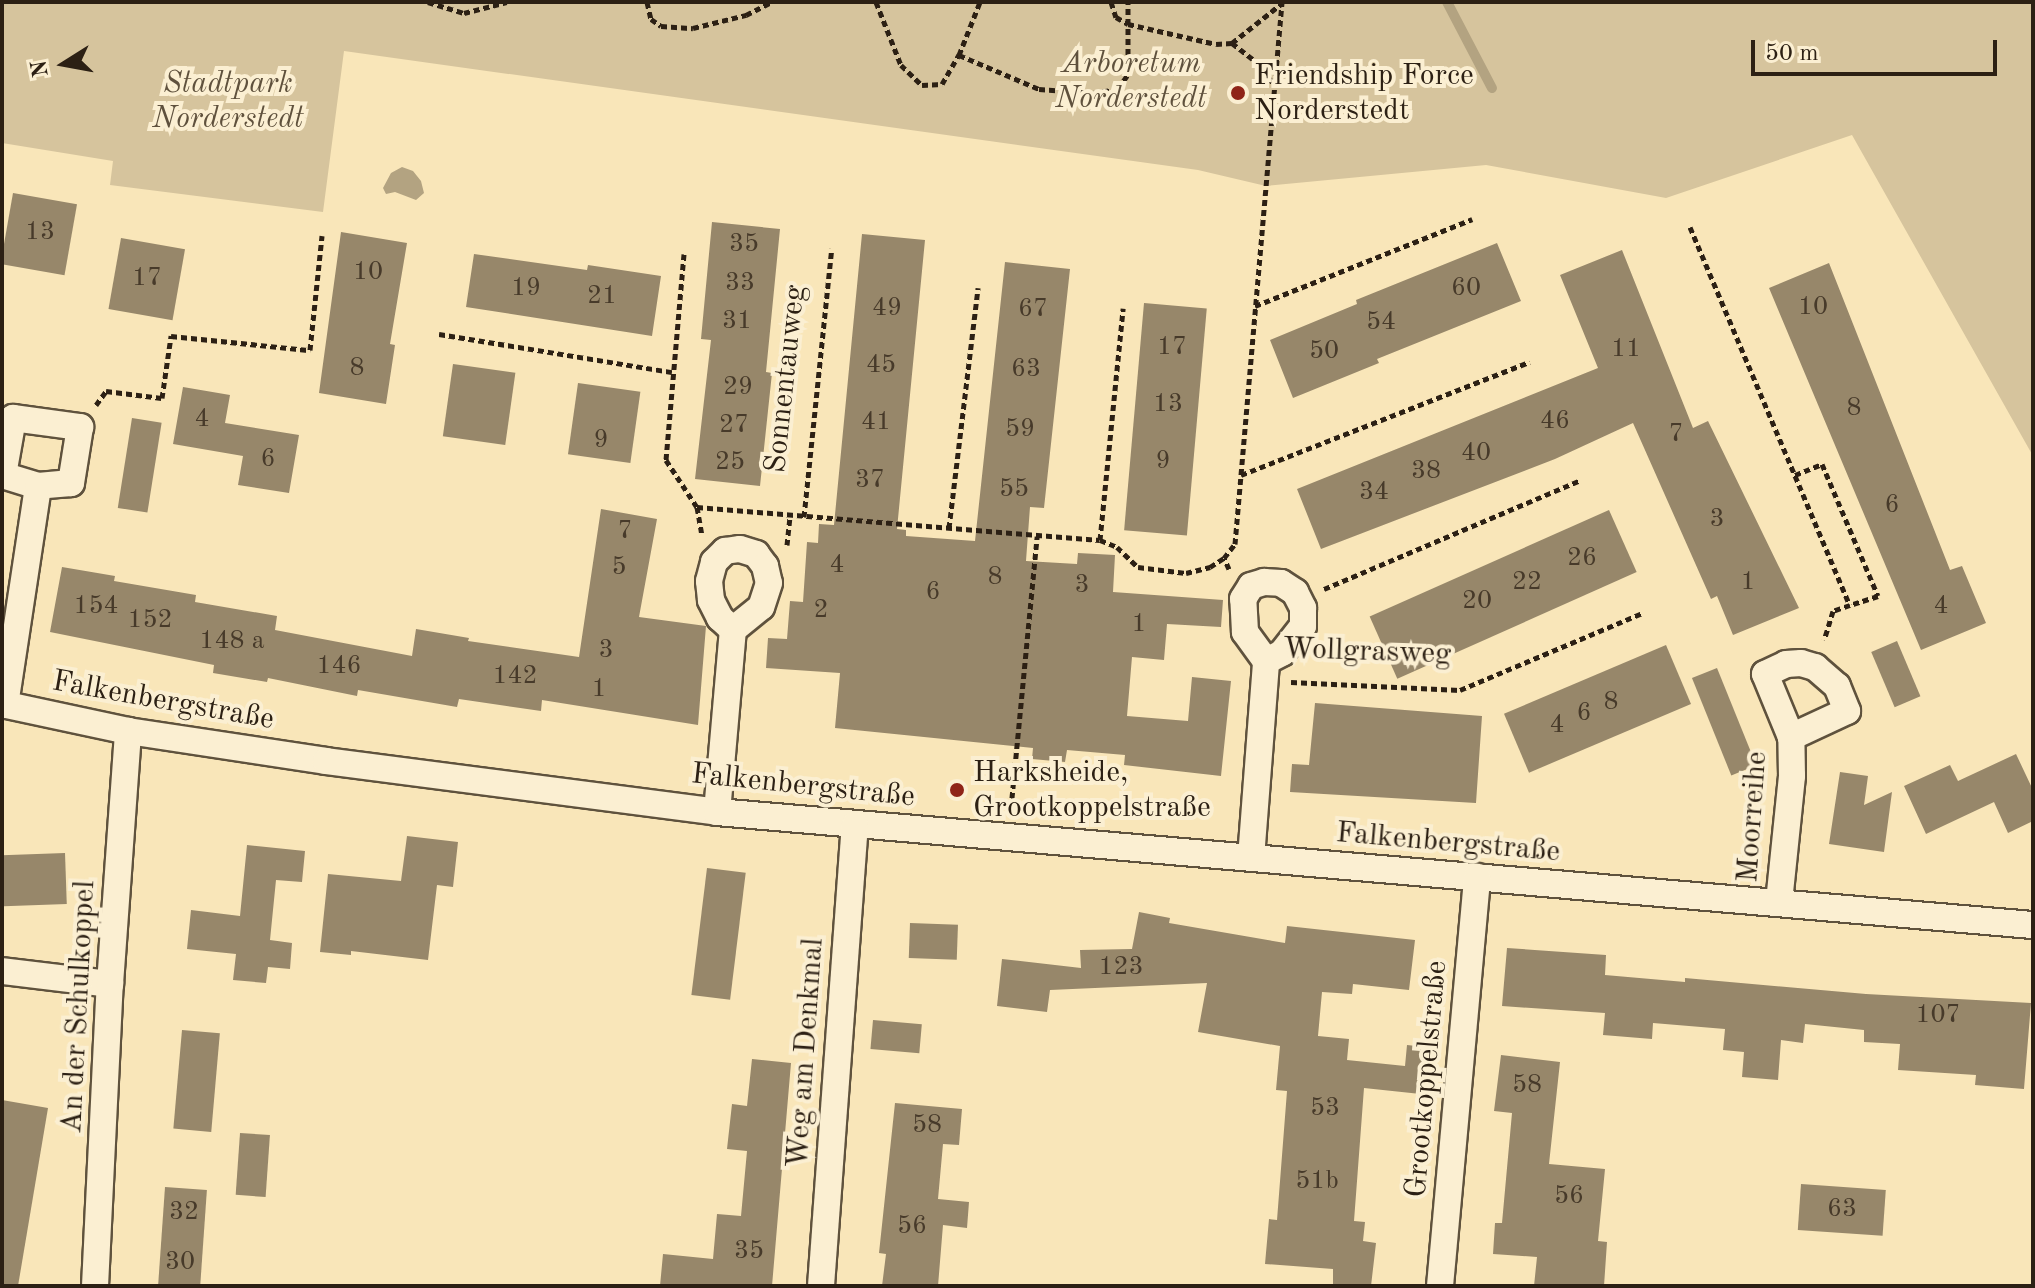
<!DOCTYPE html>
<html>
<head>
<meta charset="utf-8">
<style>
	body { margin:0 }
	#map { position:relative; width:2035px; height:1288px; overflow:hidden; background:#f9e6b9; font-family:"Old Standard TT",serif }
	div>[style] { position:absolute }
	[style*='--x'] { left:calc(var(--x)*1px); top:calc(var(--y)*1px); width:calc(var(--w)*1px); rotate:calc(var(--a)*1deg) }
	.green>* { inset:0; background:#d6c49d }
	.water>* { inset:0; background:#b3a381 }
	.stream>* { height:10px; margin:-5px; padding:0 5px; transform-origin:5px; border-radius:5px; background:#b3a381 }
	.building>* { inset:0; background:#97876a; transform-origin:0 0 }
	.path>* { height:5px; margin-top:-2.5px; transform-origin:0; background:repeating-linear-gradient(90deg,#2c2014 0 6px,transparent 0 10px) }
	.roads { filter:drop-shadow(2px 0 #5f523d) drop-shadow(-2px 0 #5f523d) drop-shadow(0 2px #5f523d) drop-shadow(0 -2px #5f523d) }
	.street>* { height:26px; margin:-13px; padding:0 13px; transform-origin:13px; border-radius:13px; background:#fbefd2 }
	.dots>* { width:22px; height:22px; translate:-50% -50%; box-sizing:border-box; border:4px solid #fbefd2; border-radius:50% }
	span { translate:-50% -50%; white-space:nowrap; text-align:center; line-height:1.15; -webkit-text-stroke:8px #fbefd2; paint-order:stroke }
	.number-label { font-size:26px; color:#473a2a }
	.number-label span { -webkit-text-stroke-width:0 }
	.park-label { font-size:30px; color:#5f513d; font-style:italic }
	.poi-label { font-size:30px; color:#2c2014 }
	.left { translate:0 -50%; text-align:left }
	.street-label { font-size:30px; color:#2c2014 }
	.frame { position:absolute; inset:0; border:4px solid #2c2014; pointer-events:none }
	.north { position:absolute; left:24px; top:24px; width:80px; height:80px; -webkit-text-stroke:6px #fbefd2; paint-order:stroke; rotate:259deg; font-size:22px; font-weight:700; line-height:32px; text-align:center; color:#2c2014 }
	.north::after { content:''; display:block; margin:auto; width:28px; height:36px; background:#2c2014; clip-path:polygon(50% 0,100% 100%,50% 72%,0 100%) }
	.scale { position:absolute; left:1751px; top:40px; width:246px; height:36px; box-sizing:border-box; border:4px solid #2c2014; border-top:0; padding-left:10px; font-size:24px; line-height:28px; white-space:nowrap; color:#2c2014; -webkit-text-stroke:6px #fbefd2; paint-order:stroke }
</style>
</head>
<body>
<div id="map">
	<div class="green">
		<div style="clip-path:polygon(2px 2px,2033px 2px,2033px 456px,1852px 135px,1666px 198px,1486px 165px,1266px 186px,1198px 170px,344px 51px,323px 212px,110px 185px,113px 161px,2px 143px)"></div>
	</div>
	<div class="water">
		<div style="clip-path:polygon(402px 167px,413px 171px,421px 181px,424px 193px,416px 200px,395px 192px,386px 194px,383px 188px,391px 173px)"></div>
	</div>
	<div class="stream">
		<div style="--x:1447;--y:2;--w:97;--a:62.4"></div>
	</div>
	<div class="building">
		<div style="left:13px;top:193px;width:65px;height:72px;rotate:10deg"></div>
		<div style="clip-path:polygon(712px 222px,780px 229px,766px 372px,772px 373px,760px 486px,695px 479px,711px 340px,701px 339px)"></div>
		<div style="clip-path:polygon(341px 232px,407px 243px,390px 344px,395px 345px,386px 404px,319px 393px)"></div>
		<div style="clip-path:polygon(862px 234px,925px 240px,897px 529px,906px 530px,906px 536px,975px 541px,1005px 262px,1070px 269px,1044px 508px,1030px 507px,1026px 561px,1077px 564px,1078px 553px,1115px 555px,1113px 592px,1223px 600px,1221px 627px,1167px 624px,1164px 660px,1132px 657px,1127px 716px,1188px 721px,1192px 677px,1231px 681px,1221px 776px,1124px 765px,1125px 755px,1067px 750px,1065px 762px,1032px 759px,1033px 748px,835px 728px,840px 673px,766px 668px,768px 638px,787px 639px,790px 601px,803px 602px,807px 542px,818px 543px,819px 524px,834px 525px)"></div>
		<div style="left:121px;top:238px;width:65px;height:72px;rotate:10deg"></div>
		<div style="clip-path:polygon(1497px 243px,1521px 301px,1377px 359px,1379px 363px,1293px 398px,1270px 340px,1357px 304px,1356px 300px)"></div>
		<div style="clip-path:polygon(1622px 250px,1693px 428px,1708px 421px,1799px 608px,1733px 635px,1717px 596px,1711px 599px,1633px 423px,1555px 459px,1321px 549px,1297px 489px,1598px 368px,1560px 275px)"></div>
		<div style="clip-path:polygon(474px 254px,587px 270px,588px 265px,661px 276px,652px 336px,466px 307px)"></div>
		<div style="clip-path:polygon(1829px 263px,1950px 570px,1962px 566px,1986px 623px,1921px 650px,1769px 288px)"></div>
		<div style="left:1144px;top:303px;width:63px;height:228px;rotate:5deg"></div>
		<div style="left:453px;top:364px;width:63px;height:73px;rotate:8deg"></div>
		<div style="left:578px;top:383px;width:63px;height:72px;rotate:8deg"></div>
		<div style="clip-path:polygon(183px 387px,230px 395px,225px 423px,299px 435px,289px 493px,238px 485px,243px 456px,173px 444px)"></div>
		<div style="left:132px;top:418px;width:30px;height:91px;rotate:9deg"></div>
		<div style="clip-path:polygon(601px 509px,657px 519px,639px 617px,706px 626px,698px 725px,542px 700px,541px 711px,459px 699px,457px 707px,358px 690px,357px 696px,268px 678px,267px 682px,213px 673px,214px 665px,50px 632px,62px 567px,115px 576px,114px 581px,196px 595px,195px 602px,277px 616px,275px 630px,412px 656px,416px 629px,469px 638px,468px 641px,579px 657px)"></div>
		<div style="left:1609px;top:510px;width:68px;height:262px;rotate:66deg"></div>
		<div style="left:1897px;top:641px;width:60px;height:28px;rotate:67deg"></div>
		<div style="left:1666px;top:645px;width:64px;height:176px;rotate:67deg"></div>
		<div style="left:1717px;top:668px;width:105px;height:27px;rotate:68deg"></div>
		<div style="clip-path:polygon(1315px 703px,1482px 716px,1476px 803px,1290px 792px,1292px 764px,1309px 765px)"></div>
		<div style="clip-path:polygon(2016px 754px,2033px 790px,2033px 821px,2008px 833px,1994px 802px,1926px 834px,1904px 786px,1950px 765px,1958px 781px)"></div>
		<div style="clip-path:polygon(1840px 772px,1868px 776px,1864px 805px,1892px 792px,1884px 852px,1829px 844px)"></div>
		<div style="clip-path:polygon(407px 836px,458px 842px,453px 887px,437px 885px,428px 960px,351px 951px,351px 955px,320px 952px,328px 874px,401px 881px)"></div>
		<div style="clip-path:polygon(247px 845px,305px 851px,302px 882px,276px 880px,270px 940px,292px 943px,290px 969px,268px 967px,266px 983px,233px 980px,236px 954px,187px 949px,191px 910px,240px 916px)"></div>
		<div style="left:65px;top:853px;width:51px;height:63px;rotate:88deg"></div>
		<div style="left:707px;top:868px;width:39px;height:128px;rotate:7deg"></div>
		<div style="clip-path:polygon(1139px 912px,1170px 918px,1169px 923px,1285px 943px,1287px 926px,1415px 940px,1409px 990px,1353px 984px,1352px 994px,1322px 992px,1318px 1036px,1349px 1039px,1347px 1060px,1405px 1066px,1407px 1045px,1435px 1048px,1430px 1095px,1364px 1088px,1354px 1221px,1365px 1222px,1363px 1241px,1376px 1243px,1371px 1286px,1333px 1286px,1333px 1269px,1265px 1264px,1269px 1219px,1277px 1220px,1287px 1091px,1276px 1090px,1280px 1046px,1198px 1032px,1207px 983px,1050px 990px,1047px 1012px,997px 1006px,1002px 959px,1081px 968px,1080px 950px,1132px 949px)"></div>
		<div style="left:910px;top:923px;width:48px;height:35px;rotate:2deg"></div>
		<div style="clip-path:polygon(1507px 948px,1606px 955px,1605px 975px,1685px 982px,1685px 978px,1866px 994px,2031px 1003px,2024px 1089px,1975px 1085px,1976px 1075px,1898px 1070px,1900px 1044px,1864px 1042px,1864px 1030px,1805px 1024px,1803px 1043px,1781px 1040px,1778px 1080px,1742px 1077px,1744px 1052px,1723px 1050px,1725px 1029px,1653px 1023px,1652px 1039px,1603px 1035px,1605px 1013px,1502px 1006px)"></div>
		<div style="left:873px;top:1020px;width:49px;height:29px;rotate:5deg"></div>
		<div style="left:182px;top:1030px;width:38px;height:99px;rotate:5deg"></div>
		<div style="clip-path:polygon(1501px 1055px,1560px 1062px,1549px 1164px,1605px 1169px,1598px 1241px,1607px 1242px,1604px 1286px,1534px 1286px,1537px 1257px,1493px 1254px,1495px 1223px,1502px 1223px,1512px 1113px,1494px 1111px)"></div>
		<div style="clip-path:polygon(752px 1059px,791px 1063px,772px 1286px,660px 1286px,663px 1254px,713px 1259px,717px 1214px,741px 1216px,747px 1151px,727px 1149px,732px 1104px,747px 1106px)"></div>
		<div style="clip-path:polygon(2px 1100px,48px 1108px,18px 1286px,2px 1286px)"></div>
		<div style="clip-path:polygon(895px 1103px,962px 1109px,959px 1145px,943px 1144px,938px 1199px,969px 1202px,967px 1228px,943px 1225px,938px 1286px,882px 1286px,886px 1254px,879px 1253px)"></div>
		<div style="left:240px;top:1133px;width:30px;height:62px;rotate:4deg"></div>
		<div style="left:1801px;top:1184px;width:85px;height:46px;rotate:4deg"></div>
		<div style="left:165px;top:1187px;width:42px;height:99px;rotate:4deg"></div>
	</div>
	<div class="path">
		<div style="--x:428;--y:2;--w:38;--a:17"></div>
		<div style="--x:464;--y:13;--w:44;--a:-14.3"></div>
		<div style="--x:647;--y:2;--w:17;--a:77"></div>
		<div style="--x:651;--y:19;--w:12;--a:35"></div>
		<div style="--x:661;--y:26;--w:32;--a:4"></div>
		<div style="--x:693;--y:28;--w:55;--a:-13.8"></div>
		<div style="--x:746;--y:15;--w:28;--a:-27"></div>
		<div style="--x:876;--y:2;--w:68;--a:68.4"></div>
		<div style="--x:901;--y:65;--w:29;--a:44"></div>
		<div style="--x:922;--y:85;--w:20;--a:-3"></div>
		<div style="--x:942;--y:84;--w:34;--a:-60"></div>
		<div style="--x:959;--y:55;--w:57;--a:-68.4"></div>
		<div style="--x:1111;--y:2;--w:16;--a:72"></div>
		<div style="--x:1116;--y:17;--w:14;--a:30"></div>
		<div style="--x:1128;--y:24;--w:90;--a:12.8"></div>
		<div style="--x:1216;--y:44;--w:16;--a:-4"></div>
		<div style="--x:1232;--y:43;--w:63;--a:-38.5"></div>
		<div style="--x:1232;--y:43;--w:31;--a:38"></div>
		<div style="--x:1256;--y:62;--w:28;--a:51"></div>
		<div style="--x:959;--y:55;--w:87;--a:23"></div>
		<div style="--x:1039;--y:89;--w:54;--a:4.2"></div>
		<div style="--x:1093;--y:93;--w:25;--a:-9"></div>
		<div style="--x:1118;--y:89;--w:18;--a:-56"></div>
		<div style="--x:1128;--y:74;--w:72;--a:-90"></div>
		<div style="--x:1690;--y:227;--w:410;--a:67.1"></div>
		<div style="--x:1850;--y:605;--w:18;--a:161"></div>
		<div style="--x:1833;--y:611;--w:30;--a:107"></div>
		<div style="--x:684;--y:254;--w:207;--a:95"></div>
		<div style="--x:666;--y:460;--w:56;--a:56.6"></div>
		<div style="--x:697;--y:507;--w:28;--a:80"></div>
		<div style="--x:1255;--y:306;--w:234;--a:-21.8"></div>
		<div style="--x:439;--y:334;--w:236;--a:9.3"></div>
		<div style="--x:96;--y:405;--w:17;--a:-54"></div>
		<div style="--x:106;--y:391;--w:56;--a:7.1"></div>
		<div style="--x:162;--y:398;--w:63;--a:-81.7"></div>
		<div style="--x:171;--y:336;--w:140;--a:5.8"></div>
		<div style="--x:310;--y:350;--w:115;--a:-84"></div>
		<div style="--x:1241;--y:475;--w:310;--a:-21.4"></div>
		<div style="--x:1795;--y:475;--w:29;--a:-22"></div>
		<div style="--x:1822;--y:464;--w:143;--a:67"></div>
		<div style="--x:1878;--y:596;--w:29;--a:162"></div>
		<div style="--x:697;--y:507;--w:404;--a:4.7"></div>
		<div style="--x:1100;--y:540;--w:18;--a:22"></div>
		<div style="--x:1117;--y:547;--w:29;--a:44"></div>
		<div style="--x:1138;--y:567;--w:48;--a:7.1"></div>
		<div style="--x:1186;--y:573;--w:25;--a:-14"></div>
		<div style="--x:1210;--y:567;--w:17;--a:-33"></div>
		<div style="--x:804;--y:517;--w:270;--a:-84.1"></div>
		<div style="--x:949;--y:528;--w:242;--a:-83.1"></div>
		<div style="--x:1100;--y:540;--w:233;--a:-84.3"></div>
		<div style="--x:787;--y:545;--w:31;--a:-84"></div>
		<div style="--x:1229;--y:569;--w:12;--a:-114"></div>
		<div style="--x:1224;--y:558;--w:18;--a:-52"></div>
		<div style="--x:1235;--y:544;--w:544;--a:-85.04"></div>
		<div style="--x:1324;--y:589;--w:279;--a:-23"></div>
		<div style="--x:1291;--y:682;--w:169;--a:2.7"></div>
		<div style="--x:1460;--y:690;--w:198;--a:-22.9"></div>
		<div style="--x:1011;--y:808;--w:273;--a:-84.5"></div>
	</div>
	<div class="roads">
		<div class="street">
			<div style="--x:2;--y:704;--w:129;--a:12.1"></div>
			<div style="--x:128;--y:731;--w:200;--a:8.6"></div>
			<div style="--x:326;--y:761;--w:394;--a:7.4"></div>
			<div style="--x:717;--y:812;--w:1321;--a:4.91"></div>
			<div style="--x:5;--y:705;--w:221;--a:-81.4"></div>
			<div style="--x:38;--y:486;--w:37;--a:-163"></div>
			<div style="--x:3;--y:475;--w:58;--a:-80"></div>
			<div style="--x:13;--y:418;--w:68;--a:7.7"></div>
			<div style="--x:80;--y:427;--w:57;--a:99.1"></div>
			<div style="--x:71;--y:483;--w:33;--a:175"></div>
			<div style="--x:717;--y:812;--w:183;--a:-85"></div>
			<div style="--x:733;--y:630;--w:18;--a:-137"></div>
			<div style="--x:720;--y:618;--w:20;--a:-117"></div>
			<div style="--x:711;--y:600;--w:19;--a:-96"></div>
			<div style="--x:709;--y:581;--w:20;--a:-75"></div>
			<div style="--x:714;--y:562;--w:16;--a:-45"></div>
			<div style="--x:725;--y:551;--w:15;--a:-8"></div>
			<div style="--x:740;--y:549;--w:17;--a:17"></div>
			<div style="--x:756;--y:554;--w:15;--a:53"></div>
			<div style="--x:765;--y:566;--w:17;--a:77"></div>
			<div style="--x:769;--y:583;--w:25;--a:108"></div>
			<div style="--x:761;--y:607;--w:36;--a:141"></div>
			<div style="--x:1251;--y:858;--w:198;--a:-85.6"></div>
			<div style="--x:1266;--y:661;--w:36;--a:-126"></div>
			<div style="--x:1245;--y:632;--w:33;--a:-93"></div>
			<div style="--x:1243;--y:599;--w:15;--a:-58"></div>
			<div style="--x:1251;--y:586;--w:14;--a:-17"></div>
			<div style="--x:1264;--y:582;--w:17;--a:3"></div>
			<div style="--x:1281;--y:583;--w:17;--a:33"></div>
			<div style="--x:1295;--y:592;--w:18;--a:63"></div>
			<div style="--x:1303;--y:608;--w:18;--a:90"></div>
			<div style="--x:1303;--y:626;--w:34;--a:128"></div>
			<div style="--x:1282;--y:653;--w:18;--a:153"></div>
			<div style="--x:1779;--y:902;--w:127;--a:-84.1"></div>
			<div style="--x:1792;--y:776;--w:39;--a:-91"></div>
			<div style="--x:1791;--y:737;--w:68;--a:-112.4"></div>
			<div style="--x:1765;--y:674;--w:23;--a:-25"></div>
			<div style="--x:1786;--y:664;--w:15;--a:-4"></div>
			<div style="--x:1801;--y:663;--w:15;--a:16"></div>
			<div style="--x:1815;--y:667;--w:29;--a:41"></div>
			<div style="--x:1837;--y:686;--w:27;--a:68"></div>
			<div style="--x:1847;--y:711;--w:62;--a:155.1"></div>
			<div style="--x:2;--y:971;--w:109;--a:6.9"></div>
			<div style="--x:95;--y:1286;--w:302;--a:-87.2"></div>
			<div style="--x:110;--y:984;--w:254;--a:-85.9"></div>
			<div style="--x:821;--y:1286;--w:462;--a:-85.8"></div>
			<div style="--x:1440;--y:1286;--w:411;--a:-84.8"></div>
		</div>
	</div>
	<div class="dots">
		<div style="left:1238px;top:93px;background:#8f2418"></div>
		<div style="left:957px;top:790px;background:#8f2418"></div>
	</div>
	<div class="number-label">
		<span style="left:40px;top:233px">13</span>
		<span style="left:744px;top:245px">35</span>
		<span style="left:368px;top:273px">10</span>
		<span style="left:147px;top:279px">17</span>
		<span style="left:740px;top:284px">33</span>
		<span style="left:526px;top:289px">19</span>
		<span style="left:1466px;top:289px">60</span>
		<span style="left:602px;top:297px">21</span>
		<span style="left:1813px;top:308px">10</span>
		<span style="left:887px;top:309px">49</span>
		<span style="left:1033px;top:310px">67</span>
		<span style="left:737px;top:322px">31</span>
		<span style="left:1381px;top:323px">54</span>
		<span style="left:1172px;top:348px">17</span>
		<span style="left:1626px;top:350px">11</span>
		<span style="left:1324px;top:352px">50</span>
		<span style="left:881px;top:366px">45</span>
		<span style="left:357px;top:369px">8</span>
		<span style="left:1026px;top:370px">63</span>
		<span style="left:738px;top:388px">29</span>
		<span style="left:1168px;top:405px">13</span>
		<span style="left:1854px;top:409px">8</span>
		<span style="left:202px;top:420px">4</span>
		<span style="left:1555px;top:422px">46</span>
		<span style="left:876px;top:423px">41</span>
		<span style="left:734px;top:426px">27</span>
		<span style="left:1020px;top:430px">59</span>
		<span style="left:1676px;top:435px">7</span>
		<span style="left:601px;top:441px">9</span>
		<span style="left:1476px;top:454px">40</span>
		<span style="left:268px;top:460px">6</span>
		<span style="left:1163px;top:462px">9</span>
		<span style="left:730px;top:463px">25</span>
		<span style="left:1426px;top:472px">38</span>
		<span style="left:870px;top:481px">37</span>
		<span style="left:1014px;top:490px">55</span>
		<span style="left:1374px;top:493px">34</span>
		<span style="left:1892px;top:506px">6</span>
		<span style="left:1717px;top:520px">3</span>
		<span style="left:625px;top:532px">7</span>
		<span style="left:1582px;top:559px">26</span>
		<span style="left:837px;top:566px">4</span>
		<span style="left:619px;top:568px">5</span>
		<span style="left:995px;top:578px">8</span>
		<span style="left:1527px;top:583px">22</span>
		<span style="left:1748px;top:583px">1</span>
		<span style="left:1082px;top:586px">3</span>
		<span style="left:933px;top:593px">6</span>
		<span style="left:1477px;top:602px">20</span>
		<span style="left:96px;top:607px">154</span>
		<span style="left:1941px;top:607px">4</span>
		<span style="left:821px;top:611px">2</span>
		<span style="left:150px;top:621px">152</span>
		<span style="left:1139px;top:625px">1</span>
		<span style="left:232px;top:642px">148 a</span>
		<span style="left:606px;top:651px">3</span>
		<span style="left:339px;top:667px">146</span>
		<span style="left:515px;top:677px">142</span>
		<span style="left:599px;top:690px">1</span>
		<span style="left:1611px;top:703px">8</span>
		<span style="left:1584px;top:714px">6</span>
		<span style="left:1557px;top:726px">4</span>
		<span style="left:1121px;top:968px">123</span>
		<span style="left:1938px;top:1016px">107</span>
		<span style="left:1527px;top:1086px">58</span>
		<span style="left:1325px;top:1109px">53</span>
		<span style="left:927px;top:1126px">58</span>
		<span style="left:1317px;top:1182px">51b</span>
		<span style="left:1569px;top:1197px">56</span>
		<span style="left:1842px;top:1210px">63</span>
		<span style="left:184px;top:1213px">32</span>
		<span style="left:912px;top:1227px">56</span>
		<span style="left:749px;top:1252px">35</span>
		<span style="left:180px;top:1263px">30</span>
	</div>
	<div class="park-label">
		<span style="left:1131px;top:81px">Arboretum<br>Norderstedt</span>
		<span style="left:228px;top:101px">Stadtpark<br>Norderstedt</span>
	</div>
	<div class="poi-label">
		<span class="left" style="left:1254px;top:93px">Friendship Force<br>Norderstedt</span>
		<span class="left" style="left:973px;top:790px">Harksheide,<br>Grootkoppelstraße</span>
	</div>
	<div class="street-label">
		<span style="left:786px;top:379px;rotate:-84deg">Sonnentauweg</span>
		<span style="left:1367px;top:652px;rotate:2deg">Wollgrasweg</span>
		<span style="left:163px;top:701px;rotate:10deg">Falkenbergstraße</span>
		<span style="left:803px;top:786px;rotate:6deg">Falkenbergstraße</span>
		<span style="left:1753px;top:817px;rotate:-86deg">Moorreihe</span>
		<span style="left:1448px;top:843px;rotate:5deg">Falkenbergstraße</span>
		<span style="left:79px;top:1007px;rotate:-87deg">An der Schulkoppel</span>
		<span style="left:806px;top:1053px;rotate:-86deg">Weg am Denkmal</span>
		<span style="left:1427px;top:1079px;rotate:-85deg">Grootkoppelstraße</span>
	</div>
	<div class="frame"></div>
	<div class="north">N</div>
	<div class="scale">50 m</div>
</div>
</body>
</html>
